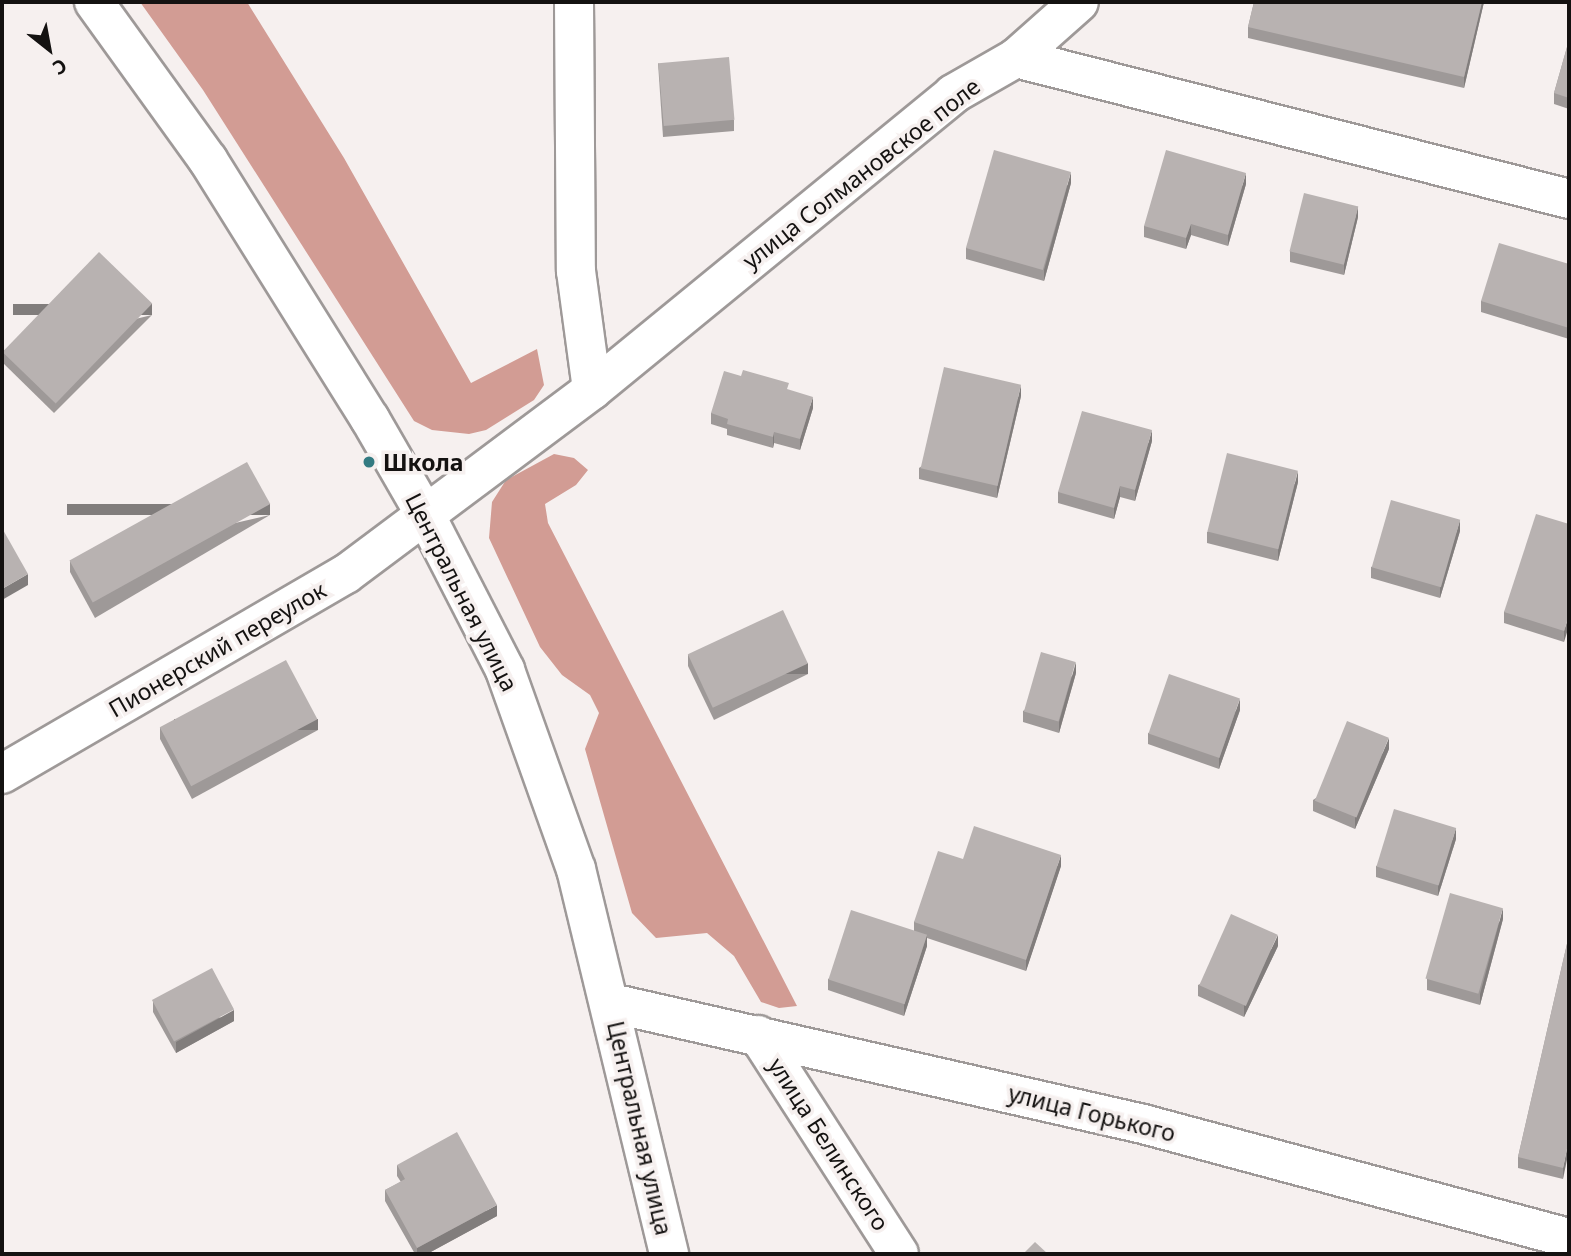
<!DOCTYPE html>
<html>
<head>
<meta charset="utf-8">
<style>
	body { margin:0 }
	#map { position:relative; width:1571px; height:1256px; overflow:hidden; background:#f6f0ef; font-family:"Noto Sans",sans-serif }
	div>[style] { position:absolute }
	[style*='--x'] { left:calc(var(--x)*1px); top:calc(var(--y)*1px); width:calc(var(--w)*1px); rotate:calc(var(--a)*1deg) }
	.forest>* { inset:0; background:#d29c94 }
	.roads { filter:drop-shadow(2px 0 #9e9998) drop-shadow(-2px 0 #9e9998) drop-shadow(0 2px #9e9998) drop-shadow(0 -2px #9e9998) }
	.minor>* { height:38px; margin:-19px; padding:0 19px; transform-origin:19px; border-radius:19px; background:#fff }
	.tertiary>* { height:38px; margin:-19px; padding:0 19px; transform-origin:19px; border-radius:19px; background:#fff }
	.wall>* { inset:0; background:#9e9998 }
	.shaded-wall>* { inset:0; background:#817d7c; transform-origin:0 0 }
	.building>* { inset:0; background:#b8b2b1; transform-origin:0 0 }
	.dots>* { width:19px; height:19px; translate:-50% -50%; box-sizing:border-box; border:4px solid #f6f0ef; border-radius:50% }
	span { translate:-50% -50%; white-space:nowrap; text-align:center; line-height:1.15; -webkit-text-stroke:7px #f6f0ef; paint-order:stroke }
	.street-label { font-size:23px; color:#141211 }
	.poi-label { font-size:23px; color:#141211; font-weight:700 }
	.left { translate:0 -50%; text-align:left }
	.frame { position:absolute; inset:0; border:4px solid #141211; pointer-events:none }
	.north { position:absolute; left:14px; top:14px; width:70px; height:70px; -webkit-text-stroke:5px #f6f0ef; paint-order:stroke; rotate:149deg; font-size:19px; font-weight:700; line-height:28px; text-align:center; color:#141211 }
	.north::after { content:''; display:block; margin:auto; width:24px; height:32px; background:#141211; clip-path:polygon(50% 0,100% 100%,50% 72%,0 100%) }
</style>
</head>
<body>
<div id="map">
	<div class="forest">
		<div style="clip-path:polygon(140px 2px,247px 2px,344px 158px,471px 383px,537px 349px,544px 385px,534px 400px,486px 430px,469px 434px,432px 430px,414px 421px,203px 90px)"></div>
		<div style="clip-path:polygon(554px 454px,574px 458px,588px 470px,576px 485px,545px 504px,548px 523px,797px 1006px,779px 1008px,761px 1002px,734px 956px,707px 933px,656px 938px,632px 913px,585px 749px,599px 713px,590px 695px,562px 675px,540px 647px,489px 538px,492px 502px,506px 480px)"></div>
	</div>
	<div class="roads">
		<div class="minor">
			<div style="--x:574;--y:2;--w:269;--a:89.6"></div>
			<div style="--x:576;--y:271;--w:120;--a:82.3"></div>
			<div style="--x:1016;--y:58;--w:571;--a:14.3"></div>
			<div style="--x:2;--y:774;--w:398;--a:-30.2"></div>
			<div style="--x:346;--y:574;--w:307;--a:-36.8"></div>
			<div style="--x:592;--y:390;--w:467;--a:-39.3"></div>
			<div style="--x:953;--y:94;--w:73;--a:-29.7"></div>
			<div style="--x:1016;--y:58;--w:84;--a:-41.6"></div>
			<div style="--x:611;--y:1003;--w:546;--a:12.81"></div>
			<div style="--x:1143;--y:1124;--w:441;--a:15"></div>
			<div style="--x:758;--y:1035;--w:260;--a:57.2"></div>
		</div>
		<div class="tertiary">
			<div style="--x:94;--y:2;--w:195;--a:54.2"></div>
			<div style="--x:208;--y:160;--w:305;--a:58"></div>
			<div style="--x:370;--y:419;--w:112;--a:60"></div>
			<div style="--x:426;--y:516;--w:173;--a:62.8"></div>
			<div style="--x:505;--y:670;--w:211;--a:70.4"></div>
			<div style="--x:576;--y:869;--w:396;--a:76.4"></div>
		</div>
	</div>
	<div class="wall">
		<div style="clip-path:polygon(1254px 2px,1484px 2px,1464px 88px,1248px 38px,1248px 27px)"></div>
		<div style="clip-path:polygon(1569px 40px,1569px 109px,1554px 104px,1554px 93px)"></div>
		<div style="clip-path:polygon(658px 63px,734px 120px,734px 131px,663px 137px)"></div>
		<div style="clip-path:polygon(1071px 183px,1044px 281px,966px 259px,966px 248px)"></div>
		<div style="clip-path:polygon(1246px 184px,1228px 246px,1191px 235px,1186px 249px,1144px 237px,1144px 226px)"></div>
		<div style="clip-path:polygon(1358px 217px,1344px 275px,1290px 262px,1290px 251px)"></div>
		<div style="clip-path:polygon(1569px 264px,1569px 339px,1481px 312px,1481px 301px)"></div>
		<div style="clip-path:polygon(152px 315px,54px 413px,2px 362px,2px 351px)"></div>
		<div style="clip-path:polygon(789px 390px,813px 408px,800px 450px,774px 443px,773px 448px,727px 435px,727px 429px,711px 424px,711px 413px)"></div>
		<div style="clip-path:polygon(1021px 396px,997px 498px,919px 479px,919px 468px)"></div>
		<div style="clip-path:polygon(1152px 441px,1135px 501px,1120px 497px,1114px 519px,1058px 503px,1058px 492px)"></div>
		<div style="clip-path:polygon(1298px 482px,1278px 561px,1207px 543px,1207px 532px)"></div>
		<div style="clip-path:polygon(270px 515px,95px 618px,70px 572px,70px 561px)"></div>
		<div style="clip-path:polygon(1569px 524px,1564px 642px,1504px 623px,1504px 612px)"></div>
		<div style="clip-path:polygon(1460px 531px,1440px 598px,1371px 578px,1371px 567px)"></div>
		<div style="clip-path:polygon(688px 655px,808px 674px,714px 720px,688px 666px)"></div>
		<div style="clip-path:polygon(1076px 673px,1059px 733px,1023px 722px,1023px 711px)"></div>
		<div style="clip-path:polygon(1240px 710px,1219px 769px,1148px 744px,1148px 733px)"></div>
		<div style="clip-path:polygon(160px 728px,318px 730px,192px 799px,160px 739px)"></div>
		<div style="clip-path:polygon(1389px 749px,1355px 829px,1313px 811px,1313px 800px)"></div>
		<div style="clip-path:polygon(1456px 839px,1438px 896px,1376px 877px,1376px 866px)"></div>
		<div style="clip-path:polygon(963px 859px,1061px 866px,1026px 971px,927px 938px,927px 946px,904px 1016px,828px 990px,828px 979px,914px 931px,914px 922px)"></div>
		<div style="clip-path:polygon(1503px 919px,1480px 1005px,1427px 990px,1427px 979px)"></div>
		<div style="clip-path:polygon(1569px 935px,1563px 1179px,1518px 1168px,1518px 1157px)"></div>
		<div style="clip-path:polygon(1278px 946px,1244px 1017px,1198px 996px,1198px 985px)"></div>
		<div style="clip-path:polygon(153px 1001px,234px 1021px,176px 1053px,153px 1012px)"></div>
		<div style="clip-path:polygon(397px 1165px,497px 1216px,427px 1254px,415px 1254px,385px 1201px,385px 1190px,401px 1182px,397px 1176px)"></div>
	</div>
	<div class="shaded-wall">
		<div style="clip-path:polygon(1482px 2px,1484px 2px,1464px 88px,1464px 77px)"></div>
		<div style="clip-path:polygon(1071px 172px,1071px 183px,1044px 281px,1044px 270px)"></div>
		<div style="clip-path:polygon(1246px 173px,1246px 184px,1228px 246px,1228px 235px)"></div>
		<div style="clip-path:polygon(1358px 206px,1358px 217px,1344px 275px,1344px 264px)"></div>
		<div style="clip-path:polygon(1191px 224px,1191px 235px,1186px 249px,1186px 238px)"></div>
		<div style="left:152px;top:304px;width:11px;height:139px;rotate:90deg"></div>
		<div style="clip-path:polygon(1021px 385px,1021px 396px,997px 498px,997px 487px)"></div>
		<div style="clip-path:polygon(813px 397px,813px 408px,800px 450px,800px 439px)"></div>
		<div style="clip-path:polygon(1152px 430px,1152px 441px,1135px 501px,1135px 490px)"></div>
		<div style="clip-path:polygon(774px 432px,774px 443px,773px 448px,773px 437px)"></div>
		<div style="clip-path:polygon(1298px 471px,1298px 482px,1278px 561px,1278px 550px)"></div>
		<div style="clip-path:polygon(1120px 486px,1120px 497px,1114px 519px,1114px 508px)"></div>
		<div style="left:270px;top:504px;width:11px;height:203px;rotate:90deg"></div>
		<div style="clip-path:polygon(1460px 520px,1460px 531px,1440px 598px,1440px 587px)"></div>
		<div style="clip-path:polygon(28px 574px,28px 585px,2px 600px,2px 589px)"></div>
		<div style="clip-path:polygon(1569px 615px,1569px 626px,1564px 642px,1564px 631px)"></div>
		<div style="clip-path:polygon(1076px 662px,1076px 673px,1059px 733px,1059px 722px)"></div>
		<div style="left:808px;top:663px;width:11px;height:105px;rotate:90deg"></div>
		<div style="clip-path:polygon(1240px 699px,1240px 710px,1219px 769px,1219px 758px)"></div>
		<div style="left:318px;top:719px;width:11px;height:144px;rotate:90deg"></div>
		<div style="clip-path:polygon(1389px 738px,1389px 749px,1355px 829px,1355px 818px)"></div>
		<div style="clip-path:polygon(1456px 828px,1456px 839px,1438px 896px,1438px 885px)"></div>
		<div style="clip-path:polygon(1061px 855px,1061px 866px,1026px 971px,1026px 960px)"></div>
		<div style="clip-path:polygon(1503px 908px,1503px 919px,1480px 1005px,1480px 994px)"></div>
		<div style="clip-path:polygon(927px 935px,927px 946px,904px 1016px,904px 1005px)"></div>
		<div style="clip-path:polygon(1278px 935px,1278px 946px,1244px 1017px,1244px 1006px)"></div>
		<div style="clip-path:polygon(234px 1010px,234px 1021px,176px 1053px,176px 1042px)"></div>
		<div style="clip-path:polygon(1569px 1139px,1569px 1150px,1563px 1179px,1563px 1168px)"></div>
		<div style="clip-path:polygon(497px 1205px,497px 1216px,427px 1254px,417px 1254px,417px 1248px)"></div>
	</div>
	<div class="building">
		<div style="clip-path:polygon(1254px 2px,1482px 2px,1464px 77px,1248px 27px)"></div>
		<div style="clip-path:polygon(1569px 40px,1569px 98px,1554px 93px)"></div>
		<div style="left:729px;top:57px;width:63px;height:71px;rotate:85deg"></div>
		<div style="left:994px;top:150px;width:80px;height:102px;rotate:16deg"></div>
		<div style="clip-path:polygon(1166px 150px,1246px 173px,1228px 235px,1191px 224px,1186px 238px,1144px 226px)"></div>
		<div style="left:1304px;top:193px;width:56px;height:60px;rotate:14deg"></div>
		<div style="clip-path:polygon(1499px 243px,1569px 264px,1569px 328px,1481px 301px)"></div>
		<div style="left:99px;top:252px;width:74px;height:139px;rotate:44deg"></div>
		<div style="left:944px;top:367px;width:79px;height:104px;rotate:13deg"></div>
		<div style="clip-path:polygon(743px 370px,789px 383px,787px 389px,813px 397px,800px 439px,774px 432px,773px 437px,727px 424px,728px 419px,711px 413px,724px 371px,741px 376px)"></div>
		<div style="clip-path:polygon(1082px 411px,1152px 430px,1135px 490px,1120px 486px,1114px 508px,1058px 492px)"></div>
		<div style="left:1227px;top:453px;width:73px;height:81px;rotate:14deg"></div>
		<div style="left:247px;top:462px;width:48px;height:203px;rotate:61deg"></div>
		<div style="left:1391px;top:500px;width:72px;height:70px;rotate:16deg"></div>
		<div style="clip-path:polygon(1536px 514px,1569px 524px,1569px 615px,1564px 631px,1504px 612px)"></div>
		<div style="clip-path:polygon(2px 528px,28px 574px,2px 589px)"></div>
		<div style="left:783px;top:610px;width:59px;height:105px;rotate:65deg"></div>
		<div style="left:1041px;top:652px;width:36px;height:62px;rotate:16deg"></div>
		<div style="left:286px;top:660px;width:67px;height:143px;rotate:62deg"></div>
		<div style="left:1169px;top:674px;width:75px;height:63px;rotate:19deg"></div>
		<div style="left:1347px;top:721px;width:45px;height:86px;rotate:22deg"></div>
		<div style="left:1394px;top:809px;width:65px;height:60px;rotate:17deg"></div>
		<div style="clip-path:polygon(974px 826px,1061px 855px,1026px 960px,914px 922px,938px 851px,963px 859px)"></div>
		<div style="left:1450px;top:893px;width:55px;height:89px;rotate:16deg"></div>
		<div style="left:851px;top:910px;width:80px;height:73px;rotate:18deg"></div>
		<div style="left:1231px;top:914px;width:51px;height:78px;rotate:24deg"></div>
		<div style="clip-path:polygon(1569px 935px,1569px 1139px,1563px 1168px,1518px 1157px)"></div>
		<div style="left:212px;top:968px;width:47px;height:68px;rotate:62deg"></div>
		<div style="clip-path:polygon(457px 1132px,497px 1205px,417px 1248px,385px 1190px,405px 1179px,397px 1165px)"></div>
		<div style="clip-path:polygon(1035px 1242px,1048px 1254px,1023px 1254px)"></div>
	</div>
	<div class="dots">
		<div style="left:369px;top:462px;background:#337b82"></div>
	</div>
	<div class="street-label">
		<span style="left:861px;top:173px;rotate:-38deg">улица Солмановское поле</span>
		<span style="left:462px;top:592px;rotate:63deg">Центральная улица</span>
		<span style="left:217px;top:649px;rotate:-30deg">Пионерский переулок</span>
		<span style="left:1092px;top:1113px;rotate:14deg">улица Горького</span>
		<span style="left:640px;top:1128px;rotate:77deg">Центральная улица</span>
		<span style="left:829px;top:1144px;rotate:57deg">улица Белинского</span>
	</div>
	<div class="poi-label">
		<span class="left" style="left:383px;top:462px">Школа</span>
	</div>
	<div class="frame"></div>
	<div class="north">С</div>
</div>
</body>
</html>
